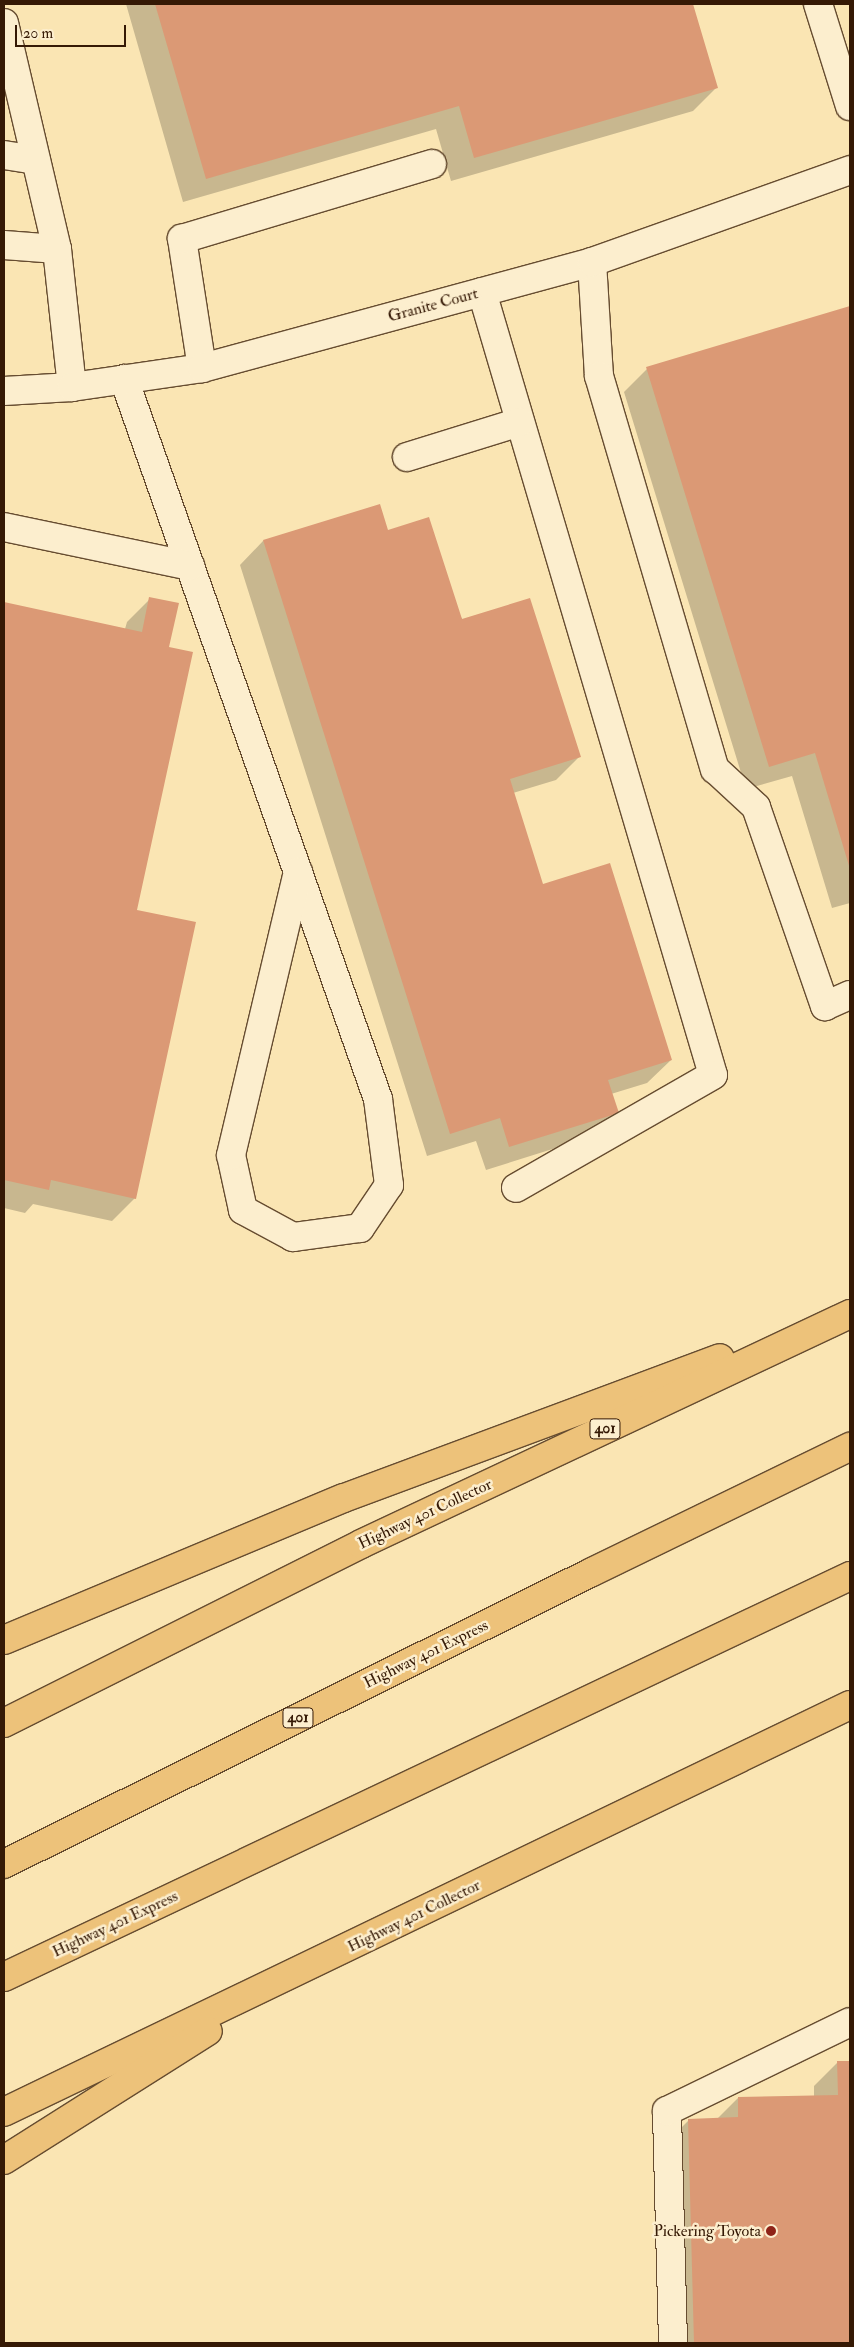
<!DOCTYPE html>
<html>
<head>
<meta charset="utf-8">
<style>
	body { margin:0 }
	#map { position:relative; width:854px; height:2347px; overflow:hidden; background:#fae5b3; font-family:"IM FELL Double Pica",serif }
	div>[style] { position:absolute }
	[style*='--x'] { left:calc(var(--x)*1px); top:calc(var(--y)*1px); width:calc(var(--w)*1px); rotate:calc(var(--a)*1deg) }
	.shadow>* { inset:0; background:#0003 }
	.building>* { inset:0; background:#db9975 }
	.roads { filter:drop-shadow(1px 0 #664c30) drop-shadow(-1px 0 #664c30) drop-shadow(0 1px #664c30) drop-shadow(0 -1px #664c30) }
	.minor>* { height:28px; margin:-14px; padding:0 14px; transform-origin:14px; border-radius:14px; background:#fceece }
	.highway>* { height:28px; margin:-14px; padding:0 14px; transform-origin:14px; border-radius:14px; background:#edc27a }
	.dots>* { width:14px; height:14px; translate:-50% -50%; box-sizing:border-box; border:2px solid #fceece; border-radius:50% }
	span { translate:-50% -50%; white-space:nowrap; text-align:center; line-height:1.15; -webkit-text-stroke:5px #fceece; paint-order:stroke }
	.shield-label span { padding:1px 4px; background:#fceece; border:1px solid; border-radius:4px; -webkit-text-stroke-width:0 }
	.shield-label { font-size:15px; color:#351905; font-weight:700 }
	.street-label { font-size:16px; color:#351905 }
	.poi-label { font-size:16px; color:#351905 }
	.right { translate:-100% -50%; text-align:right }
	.frame { position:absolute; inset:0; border:5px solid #351905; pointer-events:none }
	.scale { position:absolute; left:15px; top:25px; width:111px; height:22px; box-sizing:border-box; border:2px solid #351905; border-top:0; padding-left:6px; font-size:15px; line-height:18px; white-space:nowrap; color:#351905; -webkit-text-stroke:4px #fceece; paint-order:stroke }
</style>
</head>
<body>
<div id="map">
	<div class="shadow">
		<div style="clip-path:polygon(126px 4px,692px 4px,716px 88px,693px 111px,451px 181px,436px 129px,183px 202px)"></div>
		<div style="clip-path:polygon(850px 307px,850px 903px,832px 908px,792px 776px,746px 789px,624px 392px,647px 369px)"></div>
		<div style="clip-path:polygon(388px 531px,579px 757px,556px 780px,513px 793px,542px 886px,671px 1060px,647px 1083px,611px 1094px,617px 1113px,594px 1136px,486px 1170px,476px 1141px,427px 1156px,240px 565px,263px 541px)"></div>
		<div style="clip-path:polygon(150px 599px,168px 648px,136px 911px,135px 1198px,112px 1221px,33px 1204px,25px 1213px,4px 1208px,4px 603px,125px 629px,127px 622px)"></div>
		<div style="clip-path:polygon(850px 2062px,850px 2343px,670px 2343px,666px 2143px,689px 2120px,717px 2119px,738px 2098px,814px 2097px,814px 2086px,837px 2063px)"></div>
	</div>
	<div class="building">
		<div style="clip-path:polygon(155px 4px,693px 4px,718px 88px,474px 158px,459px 106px,206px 179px)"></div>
		<div style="clip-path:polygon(850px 306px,850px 869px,815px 753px,769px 767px,646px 367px)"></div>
		<div style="clip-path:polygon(380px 504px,388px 530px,429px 517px,462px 619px,530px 598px,581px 757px,510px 779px,543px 884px,610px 863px,672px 1060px,608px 1080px,619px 1113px,509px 1147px,500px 1118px,450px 1134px,263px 540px)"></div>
		<div style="clip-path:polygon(149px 597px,179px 603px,169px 647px,193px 652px,137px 910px,196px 922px,136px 1199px,51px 1180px,49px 1190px,4px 1180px,4px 602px,142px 632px)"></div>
		<div style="clip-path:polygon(837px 2061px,850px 2061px,850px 2343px,694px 2343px,688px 2119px,738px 2117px,738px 2097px,838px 2095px)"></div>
	</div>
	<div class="roads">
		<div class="minor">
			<div style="--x:818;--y:4;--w:107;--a:72.6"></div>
			<div style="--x:4;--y:23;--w:232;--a:76.8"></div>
			<div style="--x:57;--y:249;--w:139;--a:83.8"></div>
			<div style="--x:4;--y:155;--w:32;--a:9"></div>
			<div style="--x:4;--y:245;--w:53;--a:4.3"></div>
			<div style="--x:592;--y:262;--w:114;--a:86.5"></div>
			<div style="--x:599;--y:376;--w:410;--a:73.6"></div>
			<div style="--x:715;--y:769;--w:56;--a:42.8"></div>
			<div style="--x:756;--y:807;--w:211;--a:70.9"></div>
			<div style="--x:825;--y:1006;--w:27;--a:-24"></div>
			<div style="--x:482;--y:292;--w:816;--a:73.56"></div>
			<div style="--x:713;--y:1075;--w:227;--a:150.2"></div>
			<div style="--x:202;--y:368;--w:131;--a:-98.8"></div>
			<div style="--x:182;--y:239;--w:261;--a:-16.7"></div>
			<div style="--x:124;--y:379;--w:763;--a:70.57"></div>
			<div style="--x:378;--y:1099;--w:87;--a:82.7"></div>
			<div style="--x:389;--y:1185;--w:52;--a:124"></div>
			<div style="--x:360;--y:1228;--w:68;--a:172.3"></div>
			<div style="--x:293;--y:1237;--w:57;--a:-151.6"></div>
			<div style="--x:243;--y:1210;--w:56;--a:-102.3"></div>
			<div style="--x:231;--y:1155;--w:291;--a:-76.7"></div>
			<div style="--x:4;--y:391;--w:68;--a:-3.4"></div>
			<div style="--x:72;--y:387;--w:131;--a:-8.3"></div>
			<div style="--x:202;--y:368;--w:404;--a:-15.2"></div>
			<div style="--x:592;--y:262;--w:274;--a:-19.6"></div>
			<div style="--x:407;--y:457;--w:118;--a:-17.2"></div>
			<div style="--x:4;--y:527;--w:190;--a:11.8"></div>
			<div style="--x:673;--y:2343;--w:232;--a:-91.5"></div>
			<div style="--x:667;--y:2111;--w:203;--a:-25.9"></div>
		</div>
		<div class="highway">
			<div style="--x:4;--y:1640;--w:368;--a:-22.7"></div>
			<div style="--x:344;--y:1498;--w:401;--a:-20.4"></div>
			<div style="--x:4;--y:1723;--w:399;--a:-26.6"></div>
			<div style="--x:361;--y:1544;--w:540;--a:-25.19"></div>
			<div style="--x:4;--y:1864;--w:657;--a:-26.41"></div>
			<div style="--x:592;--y:1572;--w:287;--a:-25.9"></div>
			<div style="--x:4;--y:1977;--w:936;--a:-25.36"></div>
			<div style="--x:4;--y:2112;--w:939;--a:-25.69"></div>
			<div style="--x:4;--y:2160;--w:241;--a:-32.3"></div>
		</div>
	</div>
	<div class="dots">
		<div style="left:771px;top:2231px;background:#8f2418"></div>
	</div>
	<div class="shield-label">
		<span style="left:605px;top:1429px">401</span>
		<span style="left:298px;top:1718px">401</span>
	</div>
	<div class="street-label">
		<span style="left:433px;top:305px;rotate:-15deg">Granite Court</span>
		<span style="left:425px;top:1514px;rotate:-25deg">Highway 401 Collector</span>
		<span style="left:426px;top:1654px;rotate:-26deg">Highway 401 Express</span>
		<span style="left:414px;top:1916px;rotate:-26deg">Highway 401 Collector</span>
		<span style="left:115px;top:1924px;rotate:-25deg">Highway 401 Express</span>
	</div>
	<div class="poi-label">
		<span class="right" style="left:761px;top:2231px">Pickering Toyota</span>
	</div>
	<div class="frame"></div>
	<div class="scale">20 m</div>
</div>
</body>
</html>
